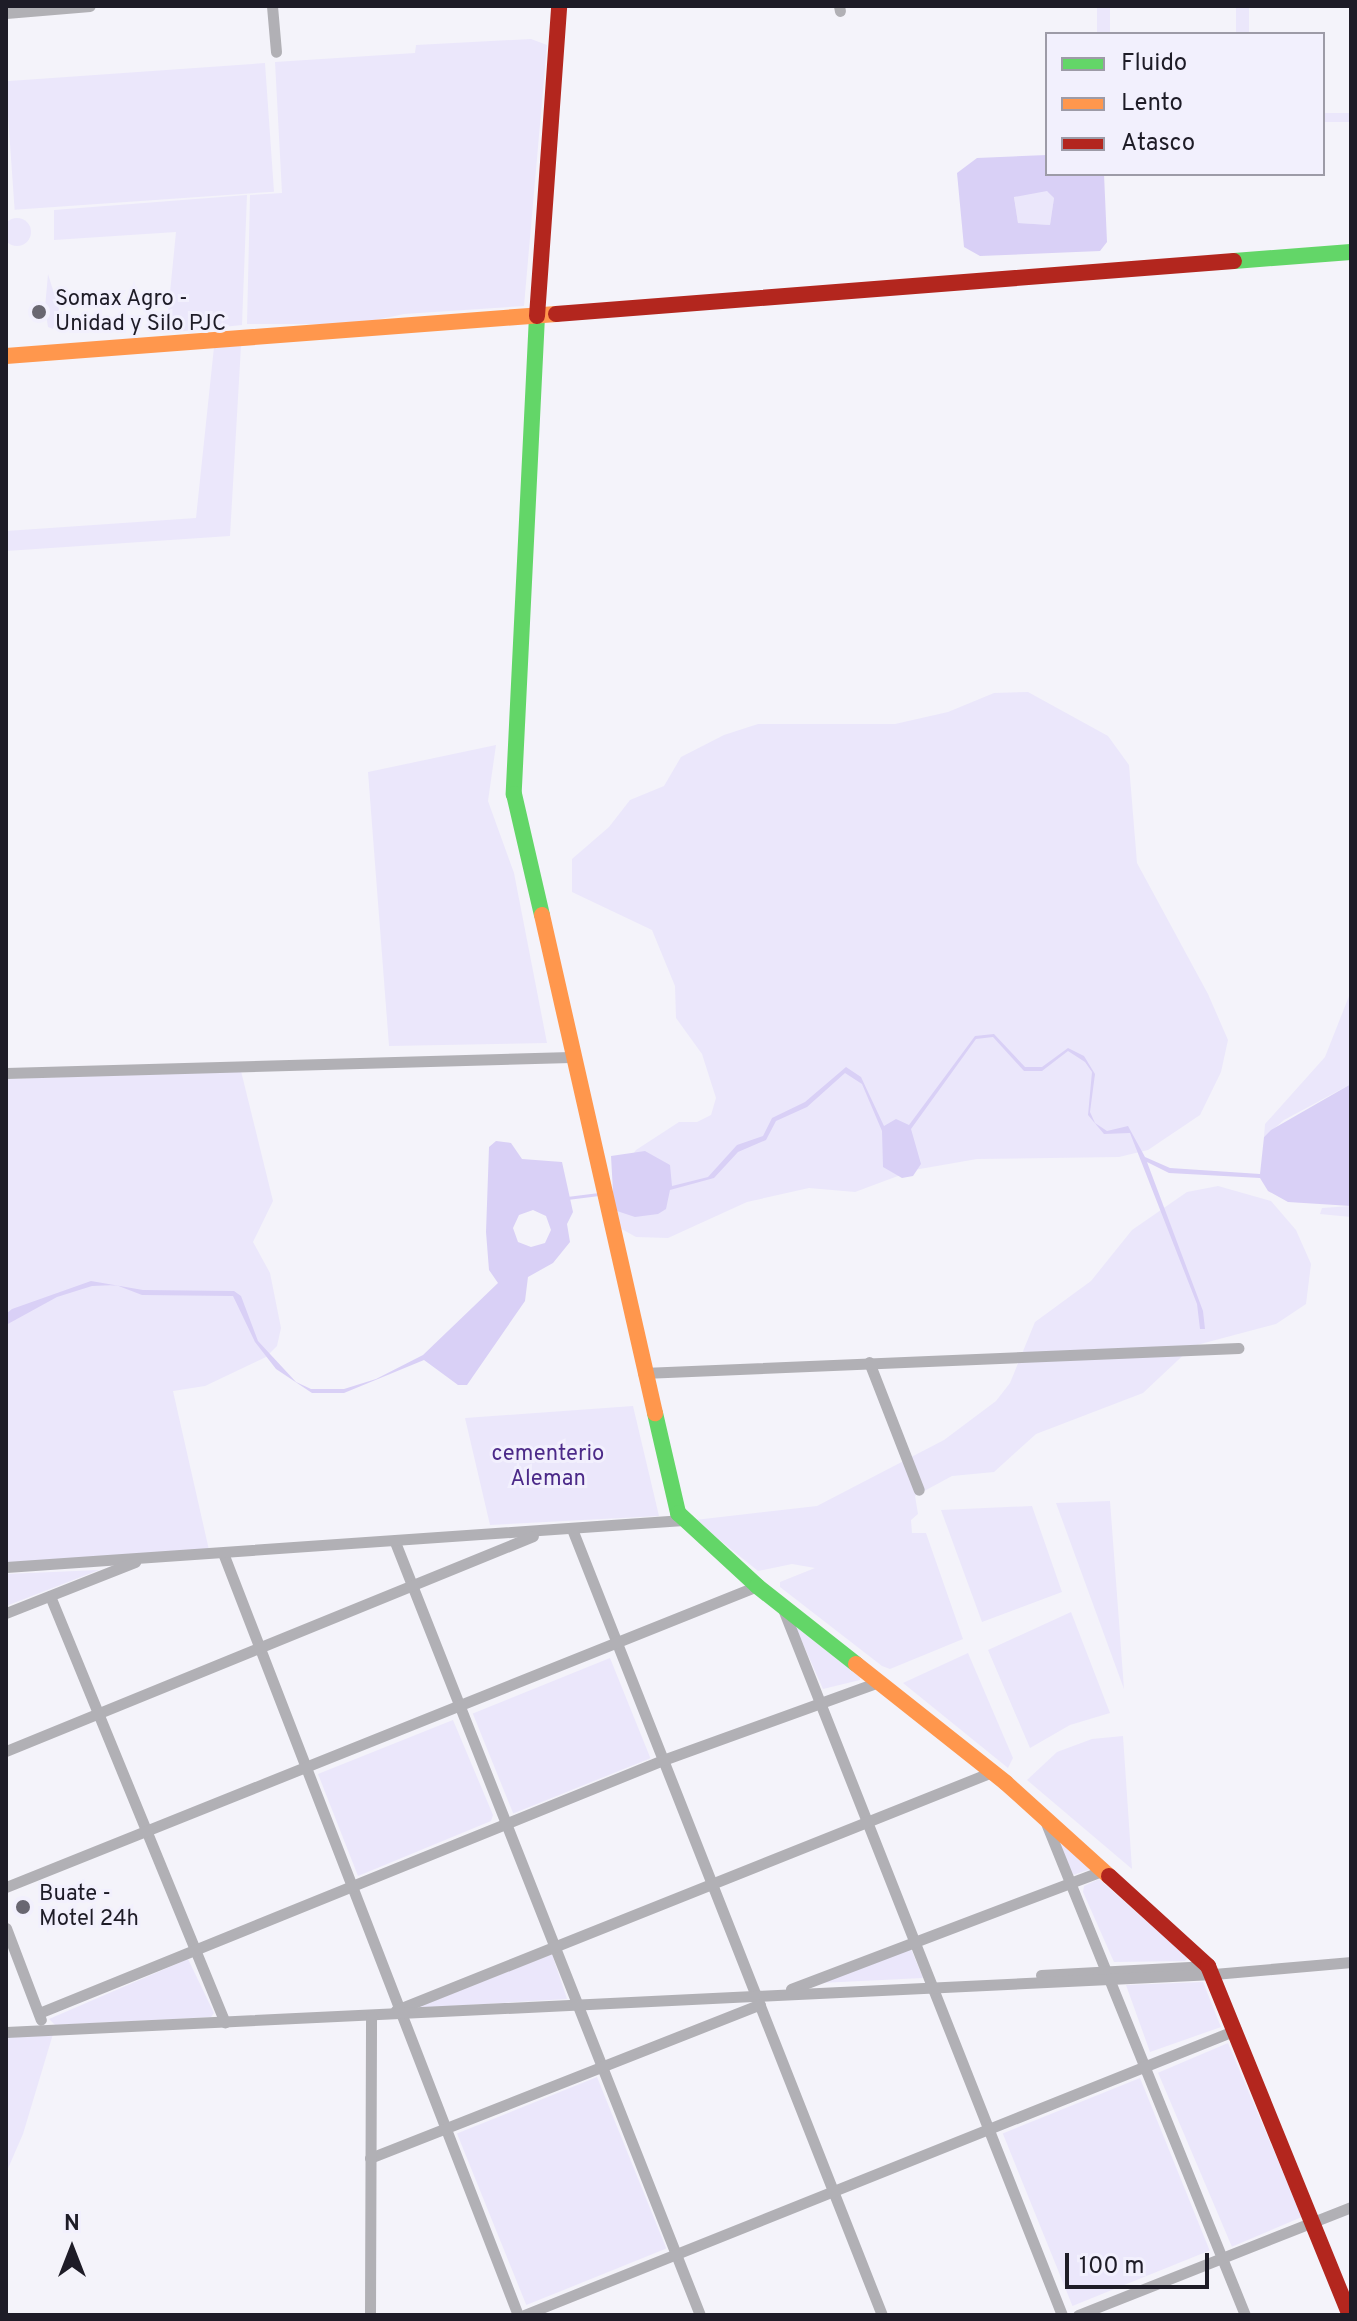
<!DOCTYPE html>
<html>
<head>
<meta charset="utf-8">
<style>
	body { margin:0 }
	#map { position:relative; width:1357px; height:2321px; overflow:hidden; background:#f4f3fa; font-family:Overpass,sans-serif }
	div>[style] { position:absolute }
	[style*='--x'] { left:calc(var(--x)*1px); top:calc(var(--y)*1px); width:calc(var(--w)*1px); rotate:calc(var(--a)*1deg) }
	.green>* { inset:0; background:#ebe7fb; transform-origin:0 0 }
	.round { border-radius:50% }
	.water>* { inset:0; background:#d9d0f6 }
	.stream>* { height:3px; margin:-1.5px; padding:0 1.5px; transform-origin:1.5px; border-radius:1.5px; background:#d9d0f6 }
	.street>* { height:11px; margin:-5.5px; padding:0 5.5px; transform-origin:5.5px; border-radius:5.5px; background:#b1b0b5 }
	.fast>* { height:16px; margin:-8px; padding:0 8px; transform-origin:8px; border-radius:8px; background:#63d668 }
	.slow>* { height:16px; margin:-8px; padding:0 8px; transform-origin:8px; border-radius:8px; background:#ff974d }
	.jam>* { height:16px; margin:-8px; padding:0 8px; transform-origin:8px; border-radius:8px; background:#b3261e }
	.dots>* { width:22px; height:22px; translate:-50% -50%; box-sizing:border-box; border:4px solid #f2f0fd; border-radius:50% }
	span { translate:-50% -50%; white-space:nowrap; text-align:center; line-height:1.15; -webkit-text-stroke:6px #f2f0fd; paint-order:stroke }
	.poi-label { font-size:22px; color:#1e1c27 }
	.left { translate:0 -50%; text-align:left }
	.park-label { font-size:22px; color:#4c2a89 }
	.frame { position:absolute; inset:0; border:8px solid #1e1c27; pointer-events:none }
	.legend { position:absolute; left:1045px; top:32px; width:280px; height:144px; box-sizing:border-box; background:#f2f0fd; border:2px solid #9d9ba7; margin:0; padding:10px 14px; list-style:none; font-size:24px; color:#1e1c27 }
	.legend li { display:flex; align-items:center; gap:16px; height:40px }
	.legend b { width:40px; border:2px solid #9d9ba7 }
	.north { position:absolute; left:32px; top:2209px; width:80px; height:80px; -webkit-text-stroke:6px #f2f0fd; paint-order:stroke; rotate:0deg; font-size:22px; font-weight:700; line-height:32px; text-align:center; color:#1e1c27 }
	.north::after { content:''; display:block; margin:auto; width:28px; height:36px; background:#1e1c27; clip-path:polygon(50% 0,100% 100%,50% 72%,0 100%) }
	.scale { position:absolute; left:1065px; top:2253px; width:144px; height:36px; box-sizing:border-box; border:4px solid #1e1c27; border-top:0; padding-left:10px; font-size:24px; line-height:28px; white-space:nowrap; color:#1e1c27; -webkit-text-stroke:6px #f2f0fd; paint-order:stroke }
</style>
</head>
<body>
<div id="map">
	<div class="green">
		<div style="left:1097px;top:6px;width:13px;height:28px"></div>
		<div style="left:1236px;top:6px;width:13px;height:28px"></div>
		<div style="clip-path:polygon(531px 39px,547px 45px,524px 306px,404px 314px,357px 324px,247px 324px,250px 195px,282px 193px,275px 62px,415px 53px,416px 45px)"></div>
		<div style="left:265px;top:63px;width:129px;height:260px;rotate:86deg"></div>
		<div style="left:1351px;top:113px;width:9px;height:28px;rotate:90deg"></div>
		<div style="clip-path:polygon(1047px 190px,1054px 198px,1050px 225px,1018px 223px,1014px 196px)"></div>
		<div style="clip-path:polygon(247px 195px,242px 325px,166px 333px,176px 232px,54px 240px,54px 210px)"></div>
		<div class="round" style="left:3px;top:218px;width:28px;height:28px"></div>
		<div style="clip-path:polygon(48px 274px,59px 309px,53px 329px,48px 327px,45px 308px)"></div>
		<div style="clip-path:polygon(241px 346px,230px 536px,6px 551px,6px 531px,196px 518px,214px 347px)"></div>
		<div style="clip-path:polygon(1028px 692px,1108px 736px,1129px 765px,1137px 863px,1208px 994px,1228px 1040px,1221px 1072px,1200px 1115px,1148px 1150px,1119px 1157px,977px 1159px,914px 1170px,855px 1192px,809px 1188px,747px 1202px,668px 1238px,636px 1237px,611px 1223px,627px 1162px,636px 1150px,679px 1122px,697px 1122px,711px 1115px,716px 1098px,702px 1054px,676px 1018px,675px 986px,652px 930px,572px 892px,572px 859px,609px 827px,630px 800px,664px 786px,681px 757px,724px 735px,758px 724px,895px 724px,948px 712px,994px 693px)"></div>
		<div style="clip-path:polygon(496px 745px,488px 801px,514px 873px,547px 1043px,389px 1046px,368px 772px)"></div>
		<div style="clip-path:polygon(1351px 991px,1351px 1084px,1284px 1120px,1264px 1137px,1265px 1124px,1325px 1057px)"></div>
		<div style="clip-path:polygon(241px 1071px,273px 1201px,253px 1242px,270px 1273px,281px 1328px,277px 1346px,266px 1357px,205px 1386px,173px 1391px,209px 1550px,6px 1564px,6px 1079px)"></div>
		<div style="clip-path:polygon(1218px 1186px,1271px 1201px,1296px 1230px,1311px 1264px,1306px 1304px,1276px 1324px,1193px 1346px,1143px 1393px,1036px 1434px,994px 1472px,952px 1476px,915px 1496px,918px 1514px,911px 1520px,912px 1533px,926px 1533px,963px 1639px,890px 1669px,882px 1666px,780px 1587px,780px 1582px,815px 1568px,792px 1564px,758px 1571px,695px 1520px,817px 1506px,944px 1440px,996px 1401px,1010px 1383px,1035px 1322px,1091px 1281px,1132px 1230px,1187px 1192px)"></div>
		<div style="clip-path:polygon(1351px 1206px,1351px 1217px,1320px 1214px,1322px 1208px)"></div>
		<div style="clip-path:polygon(633px 1406px,659px 1516px,490px 1525px,465px 1418px)"></div>
		<div style="clip-path:polygon(1110px 1501px,1124px 1689px,1056px 1503px)"></div>
		<div style="clip-path:polygon(1032px 1506px,1062px 1592px,982px 1622px,941px 1510px)"></div>
		<div style="clip-path:polygon(99px 1570px,6px 1606px,6px 1574px)"></div>
		<div style="clip-path:polygon(1071px 1612px,1110px 1713px,1070px 1725px,1030px 1748px,988px 1650px)"></div>
		<div style="clip-path:polygon(795px 1626px,860px 1677px,860px 1680px,823px 1689px)"></div>
		<div style="clip-path:polygon(968px 1653px,1013px 1758px,1008px 1768px,903px 1683px)"></div>
		<div style="left:610px;top:1658px;width:108px;height:148px;rotate:68deg"></div>
		<div style="clip-path:polygon(453px 1720px,493px 1815px,491px 1821px,358px 1876px,318px 1774px)"></div>
		<div style="clip-path:polygon(1123px 1736px,1132px 1869px,1027px 1780px,1057px 1752px,1092px 1739px)"></div>
		<div style="clip-path:polygon(1057px 1837px,1091px 1869px,1073px 1875px)"></div>
		<div style="clip-path:polygon(1099px 1879px,1188px 1958px,1185px 1961px,1114px 1962px,1083px 1892px,1084px 1886px)"></div>
		<div style="clip-path:polygon(911px 1949px,923px 1978px,820px 1983px)"></div>
		<div style="clip-path:polygon(552px 1954px,567px 1999px,416px 2008px)"></div>
		<div style="clip-path:polygon(188px 1959px,214px 2013px,211px 2017px,55px 2025px,49px 2019px)"></div>
		<div style="clip-path:polygon(1203px 1982px,1221px 2027px,1150px 2052px,1126px 1985px)"></div>
		<div style="clip-path:polygon(53px 2034px,23px 2134px,6px 2173px,6px 2035px)"></div>
		<div style="left:1228px;top:2043px;width:189px;height:76px;rotate:67deg"></div>
		<div style="left:597px;top:2077px;width:185px;height:151px;rotate:68deg"></div>
		<div style="left:1140px;top:2078px;width:186px;height:148px;rotate:68deg"></div>
	</div>
	<div class="water">
		<div style="clip-path:polygon(evenodd,1047px 155px,1047px 174px,1104px 174px,1107px 242px,1100px 251px,980px 256px,964px 247px,957px 173px,977px 158px,1047px 155px,1047px 191px,1054px 198px,1050px 225px,1018px 223px,1014px 197px,1047px 191px)"></div>
		<div style="clip-path:polygon(994px 1034px,1025px 1067px,1042px 1067px,1068px 1048px,1084px 1056px,1095px 1074px,1090px 1112px,1095px 1123px,1107px 1131px,1128px 1126px,1145px 1157px,1170px 1168px,1260px 1174px,1264px 1137px,1271px 1130px,1351px 1084px,1351px 1206px,1288px 1202px,1268px 1191px,1260px 1178px,1169px 1173px,1147px 1162px,1203px 1311px,1205px 1329px,1200px 1329px,1197px 1304px,1130px 1133px,1104px 1134px,1088px 1115px,1092px 1072px,1085px 1062px,1068px 1051px,1042px 1071px,1024px 1071px,993px 1037px,976px 1039px,911px 1129px,921px 1164px,913px 1176px,902px 1178px,883px 1167px,882px 1131px,862px 1084px,845px 1073px,807px 1107px,776px 1121px,766px 1140px,738px 1152px,714px 1178px,670px 1190px,666px 1209px,658px 1214px,635px 1217px,614px 1210px,611px 1156px,645px 1151px,670px 1165px,672px 1186px,708px 1177px,737px 1145px,763px 1136px,772px 1118px,805px 1102px,846px 1067px,861px 1077px,884px 1126px,896px 1119px,909px 1125px,975px 1036px)"></div>
		<div style="clip-path:polygon(evenodd,496px 1141px,511px 1143px,522px 1159px,562px 1162px,573px 1212px,567px 1224px,570px 1242px,553px 1263px,528px 1277px,525px 1301px,467px 1385px,458px 1385px,424px 1360px,344px 1393px,312px 1393px,276px 1369px,255px 1342px,233px 1296px,142px 1295px,116px 1285px,92px 1286px,57px 1297px,6px 1325px,6px 1314px,12px 1309px,91px 1281px,143px 1290px,234px 1291px,241px 1296px,258px 1341px,296px 1382px,311px 1389px,344px 1389px,376px 1379px,423px 1355px,498px 1283px,489px 1270px,486px 1232px,489px 1147px,496px 1141px,533px 1210px,546px 1216px,551px 1230px,545px 1243px,531px 1247px,518px 1242px,513px 1228px,519px 1215px,533px 1210px)"></div>
	</div>
	<div class="stream">
		<div style="--x:567;--y:1198;--w:32;--a:-7"></div>
	</div>
	<div class="street">
		<div style="--x:272;--y:6;--w:46;--a:85"></div>
		<div style="--x:839;--y:6;--w:5;--a:79"></div>
		<div style="--x:6;--y:13;--w:84;--a:-4.8"></div>
		<div style="--x:6;--y:1073;--w:565;--a:-1.62"></div>
		<div style="--x:869;--y:1362;--w:137;--a:68.7"></div>
		<div style="--x:643;--y:1373;--w:596;--a:-2.41"></div>
		<div style="--x:572;--y:1529;--w:845;--a:68.48"></div>
		<div style="--x:395;--y:1542;--w:831;--a:68.47"></div>
		<div style="--x:223;--y:1553;--w:817;--a:68.84"></div>
		<div style="--x:6;--y:1567;--w:679;--a:-3.97"></div>
		<div style="--x:50;--y:1596;--w:461;--a:67.7"></div>
		<div style="--x:783;--y:1609;--w:759;--a:68.44"></div>
		<div style="--x:6;--y:1613;--w:139;--a:-21.6"></div>
		<div style="--x:6;--y:1751;--w:569;--a:-22.19"></div>
		<div style="--x:1046;--y:1823;--w:531;--a:67.98"></div>
		<div style="--x:6;--y:1887;--w:809;--a:-21.84"></div>
		<div style="--x:6;--y:1928;--w:98;--a:69.2"></div>
		<div style="--x:1041;--y:1975;--w:167;--a:-3.1"></div>
		<div style="--x:791;--y:1989;--w:335;--a:-20.8"></div>
		<div style="--x:396;--y:2010;--w:642;--a:-21.77"></div>
		<div style="--x:39;--y:2013;--w:673;--a:-22.07"></div>
		<div style="--x:663;--y:1760;--w:230;--a:-19.9"></div>
		<div style="--x:6;--y:2032;--w:1209;--a:-2.75"></div>
		<div style="--x:1214;--y:1974;--w:138;--a:-5"></div>
		<div style="--x:370;--y:2158;--w:419;--a:-21.5"></div>
		<div style="--x:370;--y:2315;--w:300;--a:-89.8"></div>
		<div style="--x:524;--y:2315;--w:767;--a:-21.82"></div>
		<div style="--x:1078;--y:2315;--w:294;--a:-21.6"></div>
	</div>
	<div class="fast">
		<div style="--x:1234;--y:261;--w:117;--a:-4.4"></div>
		<div style="--x:537;--y:316;--w:479;--a:92.8"></div>
		<div style="--x:514;--y:794;--w:124;--a:77"></div>
		<div style="--x:655;--y:1413;--w:103;--a:77"></div>
		<div style="--x:678;--y:1513;--w:108;--a:42.7"></div>
		<div style="--x:757;--y:1586;--w:126;--a:38.2"></div>
	</div>
	<div class="slow">
		<div style="--x:6;--y:356;--w:552;--a:-4.37"></div>
		<div style="--x:542;--y:915;--w:511;--a:77.22"></div>
		<div style="--x:856;--y:1664;--w:191;--a:38.4"></div>
		<div style="--x:1006;--y:1783;--w:139;--a:42.1"></div>
	</div>
	<div class="jam">
		<div style="--x:556;--y:314;--w:680;--a:-4.47"></div>
		<div style="--x:537;--y:316;--w:311;--a:-85.9"></div>
		<div style="--x:1109;--y:1876;--w:134;--a:42.3"></div>
		<div style="--x:1208;--y:1966;--w:377;--a:67.9"></div>
	</div>
	<div class="dots">
		<div style="left:39px;top:312px;background:#696771"></div>
		<div style="left:23px;top:1907px;background:#696771"></div>
	</div>
	<div class="poi-label">
		<span class="left" style="left:55px;top:312px">Somax Agro -<br>Unidad y Silo PJC</span>
		<span class="left" style="left:39px;top:1907px">Buate -<br>Motel 24h</span>
	</div>
	<div class="park-label">
		<span style="left:548px;top:1467px">cementerio<br>Aleman</span>
	</div>
	<div class="frame"></div>
	<ul class="legend">
	<li><b style="height:10px;background:#63d668"></b>Fluido</li>
	<li><b style="height:10px;background:#ff974d"></b>Lento</li>
	<li><b style="height:10px;background:#b3261e"></b>Atasco</li>
	</ul>
	<div class="north">N</div>
	<div class="scale">100 m</div>
</div>
</body>
</html>
